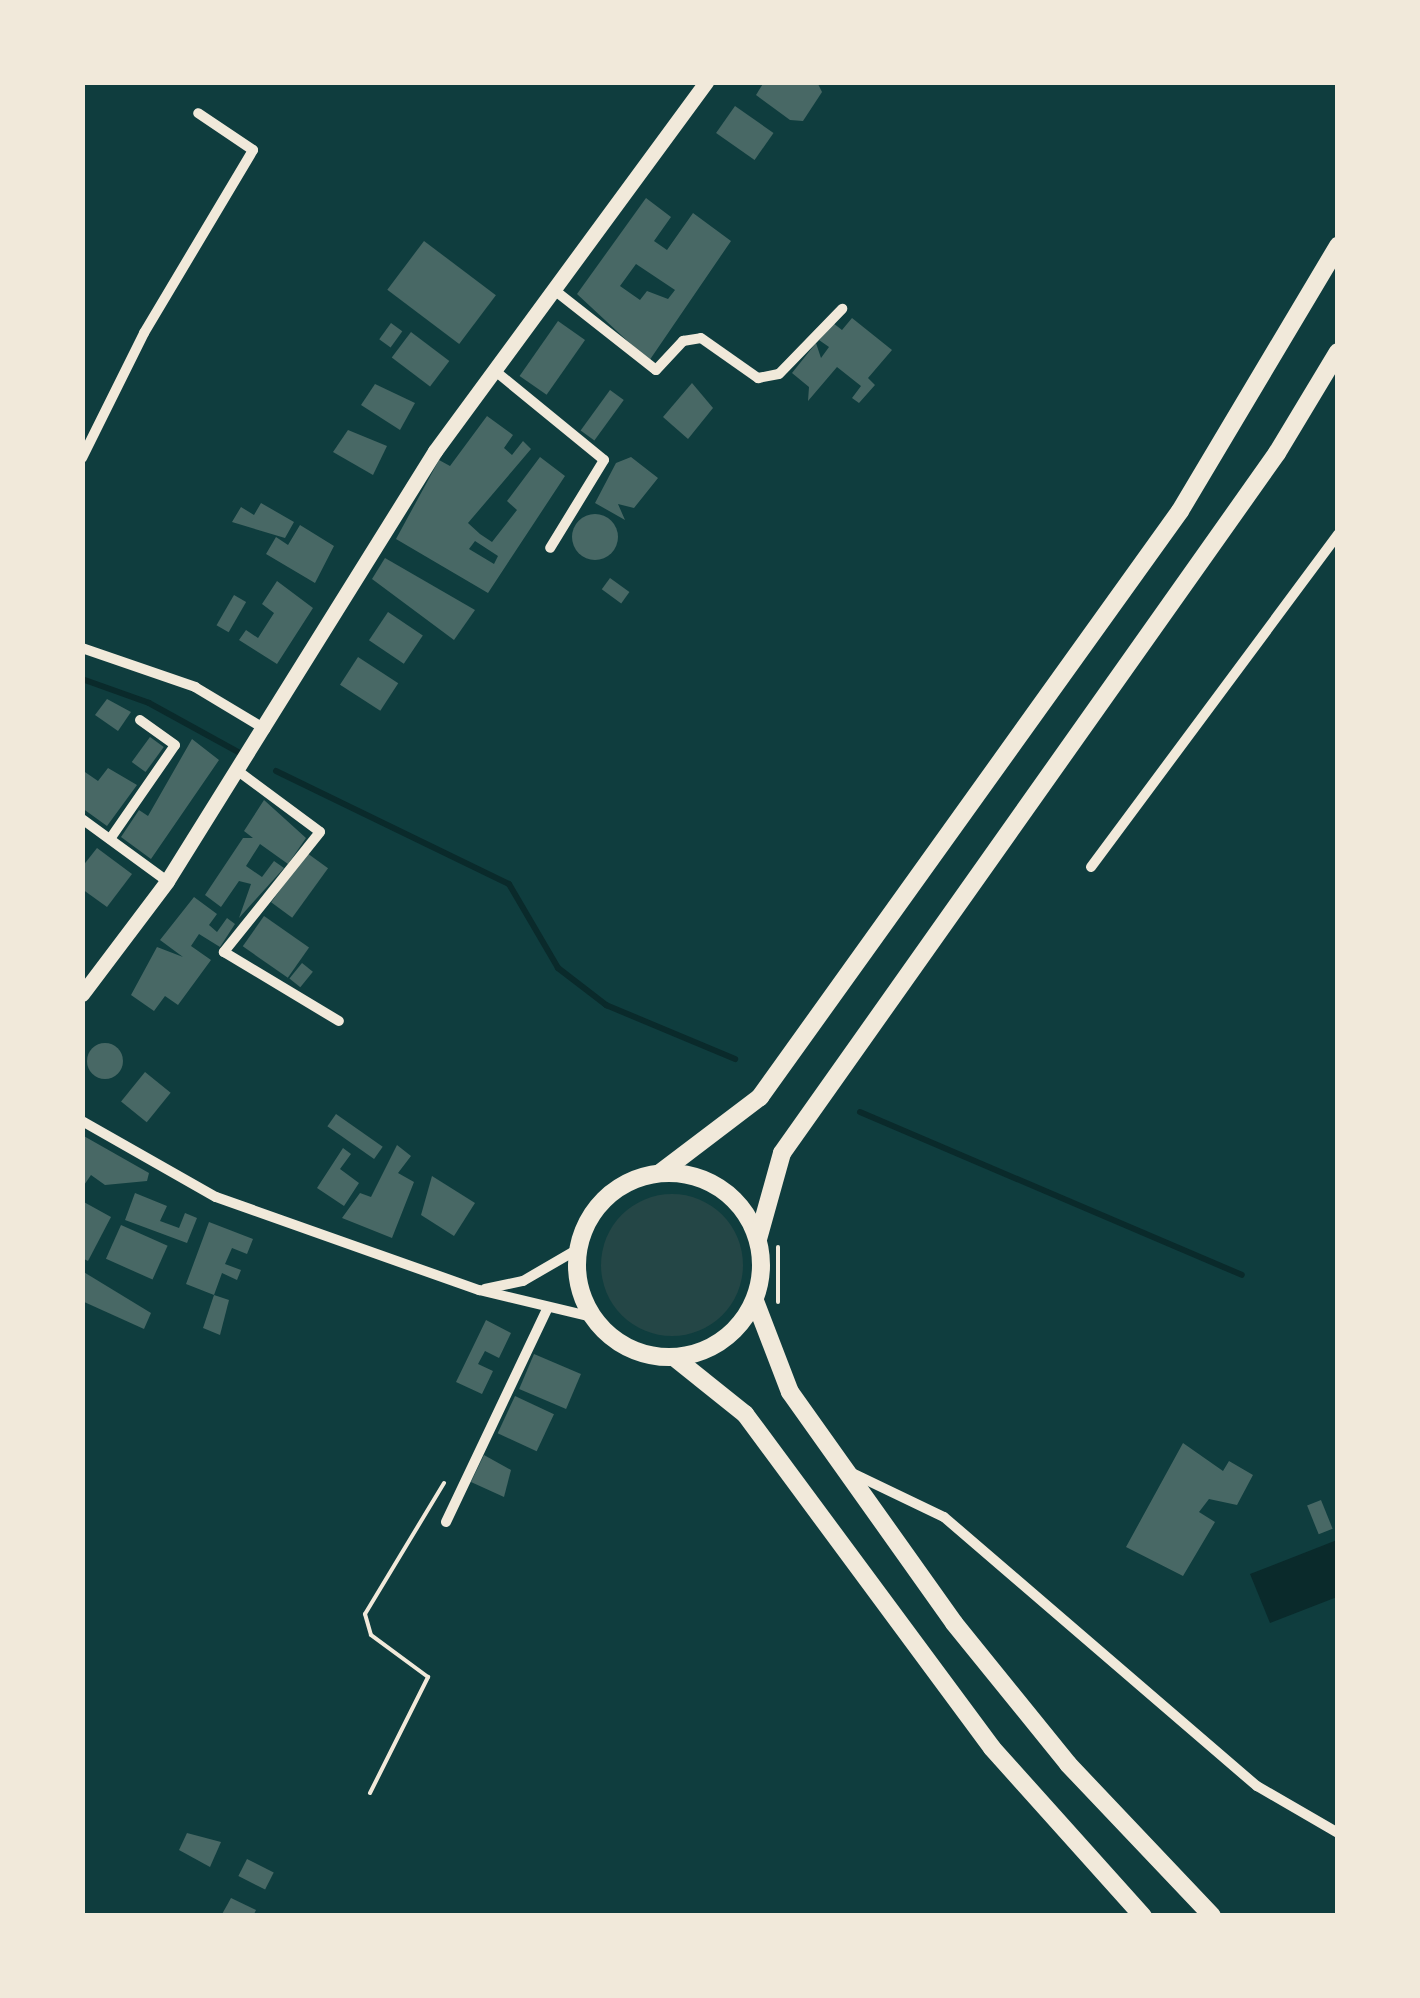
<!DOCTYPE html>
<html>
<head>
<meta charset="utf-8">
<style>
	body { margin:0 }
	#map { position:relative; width:1420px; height:1998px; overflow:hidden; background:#0f3d3e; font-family:Cabin,sans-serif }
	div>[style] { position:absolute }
	.green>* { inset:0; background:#244646 }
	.round { border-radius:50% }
	.water>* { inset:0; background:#0a2a2b }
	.stream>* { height:6px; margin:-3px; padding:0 3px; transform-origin:3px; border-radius:3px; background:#0a2a2b }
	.building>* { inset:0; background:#486865; transform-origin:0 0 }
	.path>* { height:4px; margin:-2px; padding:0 2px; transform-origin:2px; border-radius:2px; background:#f1e9da }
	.minor>* { height:10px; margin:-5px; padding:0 5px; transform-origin:5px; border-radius:5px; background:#f1e9da }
	.tertiary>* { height:15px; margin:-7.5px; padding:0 7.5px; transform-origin:7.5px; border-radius:7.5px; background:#f1e9da }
	.primary>* { height:18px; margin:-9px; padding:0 9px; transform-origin:9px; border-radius:9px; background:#f1e9da }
	.primary>.ring { margin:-9px; padding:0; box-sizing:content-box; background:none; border:18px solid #f1e9da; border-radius:50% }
	span { translate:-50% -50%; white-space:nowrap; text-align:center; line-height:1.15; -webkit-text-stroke:10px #f1e9da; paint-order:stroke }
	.frame { position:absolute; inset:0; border:85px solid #f1e9da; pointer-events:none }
</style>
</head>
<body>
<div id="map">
	<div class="green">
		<div class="round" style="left:601px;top:1194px;width:142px;height:142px"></div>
	</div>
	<div class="water">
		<div style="clip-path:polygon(1337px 1540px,1337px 1597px,1270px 1623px,1250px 1574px)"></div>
	</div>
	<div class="stream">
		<div style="left:82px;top:679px;width:71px;rotate:19.7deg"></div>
		<div style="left:149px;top:703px;width:104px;rotate:28.8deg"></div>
		<div style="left:276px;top:771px;width:259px;rotate:25.9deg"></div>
		<div style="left:509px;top:884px;width:97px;rotate:59.7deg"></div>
		<div style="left:558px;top:968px;width:61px;rotate:37.6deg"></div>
		<div style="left:606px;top:1005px;width:140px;rotate:22.7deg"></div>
		<div style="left:860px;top:1112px;width:415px;rotate:23.1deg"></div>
	</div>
	<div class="building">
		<div style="clip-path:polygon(764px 82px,817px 82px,822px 92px,803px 121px,790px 120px,756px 95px)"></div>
		<div style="left:735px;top:106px;width:47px;height:33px;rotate:35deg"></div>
		<div style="clip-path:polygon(evenodd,646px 198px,671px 217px,654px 241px,667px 250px,693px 213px,731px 241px,649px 361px,577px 294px,646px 198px,636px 264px,675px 290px,668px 299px,647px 291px,640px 300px,620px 286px,636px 264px)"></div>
		<div style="left:424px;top:241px;width:90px;height:61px;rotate:37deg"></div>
		<div style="clip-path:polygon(852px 318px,892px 350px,868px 378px,875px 385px,859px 403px,852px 398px,861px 386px,837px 367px,808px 401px,809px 387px,792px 373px,816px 343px,821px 358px,829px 347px,819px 340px,833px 323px,842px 330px)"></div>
		<div style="left:558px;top:321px;width:33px;height:67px;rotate:35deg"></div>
		<div style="left:391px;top:323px;width:14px;height:20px;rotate:36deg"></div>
		<div style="left:411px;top:332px;width:48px;height:32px;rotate:37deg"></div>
		<div style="clip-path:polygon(692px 383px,713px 408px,688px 439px,663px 417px)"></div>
		<div style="clip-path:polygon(375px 384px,415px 403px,400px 430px,361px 405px)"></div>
		<div style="left:610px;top:390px;width:17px;height:50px;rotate:36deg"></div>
		<div style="clip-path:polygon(evenodd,487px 416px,513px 435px,504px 448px,512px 455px,523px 441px,531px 449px,468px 523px,480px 534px,492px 542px,517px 510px,507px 501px,540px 457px,565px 476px,488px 593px,396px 539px,439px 460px,450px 466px,487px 416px,475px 541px,498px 556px,494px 564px,469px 549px,475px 541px)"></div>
		<div style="clip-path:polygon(348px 430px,387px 446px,373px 475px,333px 452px)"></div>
		<div style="clip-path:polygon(631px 457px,658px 478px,634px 508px,618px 504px,625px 520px,595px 503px,616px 463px)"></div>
		<div style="clip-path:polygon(261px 503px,294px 522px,285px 538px,232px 522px,241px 507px,254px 515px)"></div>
		<div class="round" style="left:572px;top:514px;width:46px;height:46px"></div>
		<div style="clip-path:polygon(300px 525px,334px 546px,315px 583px,266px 554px,276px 537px,288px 545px)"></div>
		<div style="clip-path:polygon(385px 558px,475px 610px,454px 640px,372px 579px)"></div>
		<div style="left:610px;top:578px;width:24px;height:14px;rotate:36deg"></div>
		<div style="clip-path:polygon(277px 581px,313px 608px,277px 664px,239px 640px,246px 630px,258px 638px,274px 613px,262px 604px)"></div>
		<div style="left:234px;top:595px;width:14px;height:35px;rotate:30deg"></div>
		<div style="left:388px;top:612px;width:42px;height:34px;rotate:34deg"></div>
		<div style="left:358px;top:657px;width:48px;height:33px;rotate:33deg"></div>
		<div style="clip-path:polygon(107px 699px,131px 712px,118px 731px,95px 715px)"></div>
		<div style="left:150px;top:737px;width:17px;height:31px;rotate:36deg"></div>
		<div style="clip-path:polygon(192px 739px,219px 760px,151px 859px,121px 837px,139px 810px,148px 816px)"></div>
		<div style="clip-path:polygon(108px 768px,137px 785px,107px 826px,82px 808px,82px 770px,98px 781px)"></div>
		<div style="clip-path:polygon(264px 800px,306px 838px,288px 864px,260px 844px,246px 866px,262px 877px,274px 861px,284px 868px,239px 918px,251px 884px,239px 881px,221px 907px,205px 895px,243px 838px,253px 838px,244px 831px)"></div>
		<div style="clip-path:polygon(97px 848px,132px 874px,107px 907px,82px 889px,82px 867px)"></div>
		<div style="left:307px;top:853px;width:26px;height:61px;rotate:36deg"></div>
		<div style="clip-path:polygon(194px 897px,217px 914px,209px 925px,217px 932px,227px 918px,235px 924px,220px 947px,199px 934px,191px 946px,211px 960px,178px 1005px,165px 996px,154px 1011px,131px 995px,157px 947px,183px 957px,160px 940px)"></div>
		<div style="left:264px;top:916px;width:55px;height:37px;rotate:35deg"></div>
		<div style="left:302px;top:963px;width:14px;height:20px;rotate:39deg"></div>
		<div class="round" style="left:87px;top:1043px;width:36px;height:36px"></div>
		<div style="left:145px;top:1072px;width:33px;height:38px;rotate:39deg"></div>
		<div style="left:336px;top:1114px;width:57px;height:15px;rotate:35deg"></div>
		<div style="clip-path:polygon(82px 1135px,149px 1173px,147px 1181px,105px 1185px,91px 1175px,82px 1188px)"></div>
		<div style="clip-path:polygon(397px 1145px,411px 1156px,398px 1173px,414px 1182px,392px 1238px,342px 1218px,360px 1193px,371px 1197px)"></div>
		<div style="clip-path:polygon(343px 1148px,351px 1154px,340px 1169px,359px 1183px,344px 1206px,317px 1188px)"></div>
		<div style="clip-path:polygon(432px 1176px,475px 1203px,454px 1236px,421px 1215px)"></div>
		<div style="clip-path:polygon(135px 1193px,167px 1206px,160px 1221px,179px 1228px,185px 1213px,197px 1218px,187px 1243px,125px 1220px)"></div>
		<div style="clip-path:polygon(82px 1201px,111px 1217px,88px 1261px,82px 1258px)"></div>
		<div style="clip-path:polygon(209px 1222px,253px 1239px,247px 1254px,232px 1248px,225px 1264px,241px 1270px,237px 1280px,222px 1273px,214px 1295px,186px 1284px)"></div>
		<div style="left:121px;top:1225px;width:51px;height:37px;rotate:24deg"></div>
		<div style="clip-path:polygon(82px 1271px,151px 1313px,144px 1329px,82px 1301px)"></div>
		<div style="clip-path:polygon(214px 1295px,229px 1300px,220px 1335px,203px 1328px)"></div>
		<div style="clip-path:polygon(486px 1320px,511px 1333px,499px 1358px,485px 1351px,478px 1364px,493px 1371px,482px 1394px,456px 1382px)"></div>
		<div style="left:534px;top:1354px;width:51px;height:38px;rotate:23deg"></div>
		<div style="left:515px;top:1396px;width:43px;height:41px;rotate:25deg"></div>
		<div style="clip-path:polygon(1183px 1443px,1223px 1471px,1229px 1461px,1253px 1475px,1237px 1505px,1209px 1499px,1199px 1512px,1215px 1522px,1183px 1576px,1126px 1547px)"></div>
		<div style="clip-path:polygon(484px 1455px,511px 1470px,504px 1497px,471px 1482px)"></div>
		<div style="left:1321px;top:1500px;width:31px;height:15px;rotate:68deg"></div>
		<div style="clip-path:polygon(187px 1833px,221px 1842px,210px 1867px,179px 1850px)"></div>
		<div style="left:247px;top:1859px;width:30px;height:19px;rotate:27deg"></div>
		<div style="clip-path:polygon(231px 1898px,256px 1910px,253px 1916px,221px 1916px)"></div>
	</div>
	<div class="path">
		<div style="left:778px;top:1247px;width:55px;rotate:90deg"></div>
		<div style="left:370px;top:1793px;width:130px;rotate:-63.4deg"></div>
		<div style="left:428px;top:1677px;width:71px;rotate:-143.6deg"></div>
		<div style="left:371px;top:1635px;width:22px;rotate:-106deg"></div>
		<div style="left:365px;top:1614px;width:153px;rotate:-58.9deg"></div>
	</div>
	<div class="minor">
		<div style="left:553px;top:289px;width:131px;rotate:38.2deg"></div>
		<div style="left:656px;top:370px;width:40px;rotate:-47deg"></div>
		<div style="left:683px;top:341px;width:18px;rotate:-9deg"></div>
		<div style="left:701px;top:338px;width:70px;rotate:35.1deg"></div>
		<div style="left:758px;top:378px;width:21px;rotate:-11deg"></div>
		<div style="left:779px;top:374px;width:91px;rotate:-45.9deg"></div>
		<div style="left:494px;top:370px;width:142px;rotate:39.3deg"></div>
		<div style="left:604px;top:460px;width:103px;rotate:121.5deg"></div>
		<div style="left:82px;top:458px;width:140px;rotate:-63.6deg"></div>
		<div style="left:144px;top:333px;width:213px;rotate:-59.2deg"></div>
		<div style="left:253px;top:150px;width:66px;rotate:-146.1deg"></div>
		<div style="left:82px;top:648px;width:120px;rotate:19deg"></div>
		<div style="left:195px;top:687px;width:82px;rotate:31deg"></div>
		<div style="left:238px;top:771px;width:102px;rotate:36.6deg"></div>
		<div style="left:320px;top:832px;width:154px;rotate:128.7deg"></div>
		<div style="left:224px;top:952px;width:134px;rotate:31deg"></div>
		<div style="left:82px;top:819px;width:105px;rotate:36.1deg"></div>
		<div style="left:110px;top:839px;width:114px;rotate:-55.3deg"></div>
		<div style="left:175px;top:745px;width:43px;rotate:-144.5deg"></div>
		<div style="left:1091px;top:867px;width:415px;rotate:-53.4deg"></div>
		<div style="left:82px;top:1121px;width:154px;rotate:29.6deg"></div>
		<div style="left:216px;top:1197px;width:279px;rotate:19.5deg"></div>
		<div style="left:479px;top:1290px;width:116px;rotate:13.4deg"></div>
		<div style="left:485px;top:1289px;width:39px;rotate:-12deg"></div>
		<div style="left:523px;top:1281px;width:64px;rotate:-30.2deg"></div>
		<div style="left:850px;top:1472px;width:104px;rotate:25.6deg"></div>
		<div style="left:944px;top:1517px;width:413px;rotate:40.7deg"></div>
		<div style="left:1257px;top:1786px;width:94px;rotate:30.1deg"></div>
		<div style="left:446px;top:1522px;width:238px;rotate:-64.6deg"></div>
	</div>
	<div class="tertiary">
		<div style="left:82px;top:994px;width:141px;rotate:-53deg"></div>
		<div style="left:167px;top:881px;width:507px;rotate:-58.07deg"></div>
		<div style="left:435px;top:451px;width:458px;rotate:-53.7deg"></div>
	</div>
	<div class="primary">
		<div style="left:660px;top:1173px;width:126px;rotate:-37.2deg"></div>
		<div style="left:760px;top:1097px;width:721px;rotate:-54.37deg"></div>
		<div style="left:1180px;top:511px;width:309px;rotate:-59.2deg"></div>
		<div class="ring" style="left:577px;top:1173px;width:166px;height:166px"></div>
		<div style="left:758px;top:1239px;width:89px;rotate:-74.4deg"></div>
		<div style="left:782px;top:1153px;width:857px;rotate:-54.73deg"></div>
		<div style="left:1277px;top:453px;width:118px;rotate:-58.9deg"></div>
		<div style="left:755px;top:1301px;width:97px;rotate:69deg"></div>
		<div style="left:790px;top:1392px;width:283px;rotate:54.6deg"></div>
		<div style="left:954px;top:1623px;width:181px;rotate:51deg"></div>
		<div style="left:1068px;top:1764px;width:209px;rotate:46.5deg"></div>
		<div style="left:675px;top:1358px;width:90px;rotate:38.7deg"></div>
		<div style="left:745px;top:1414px;width:415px;rotate:53.5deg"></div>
		<div style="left:992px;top:1748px;width:226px;rotate:48.1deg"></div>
	</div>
	<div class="frame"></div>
</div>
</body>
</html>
